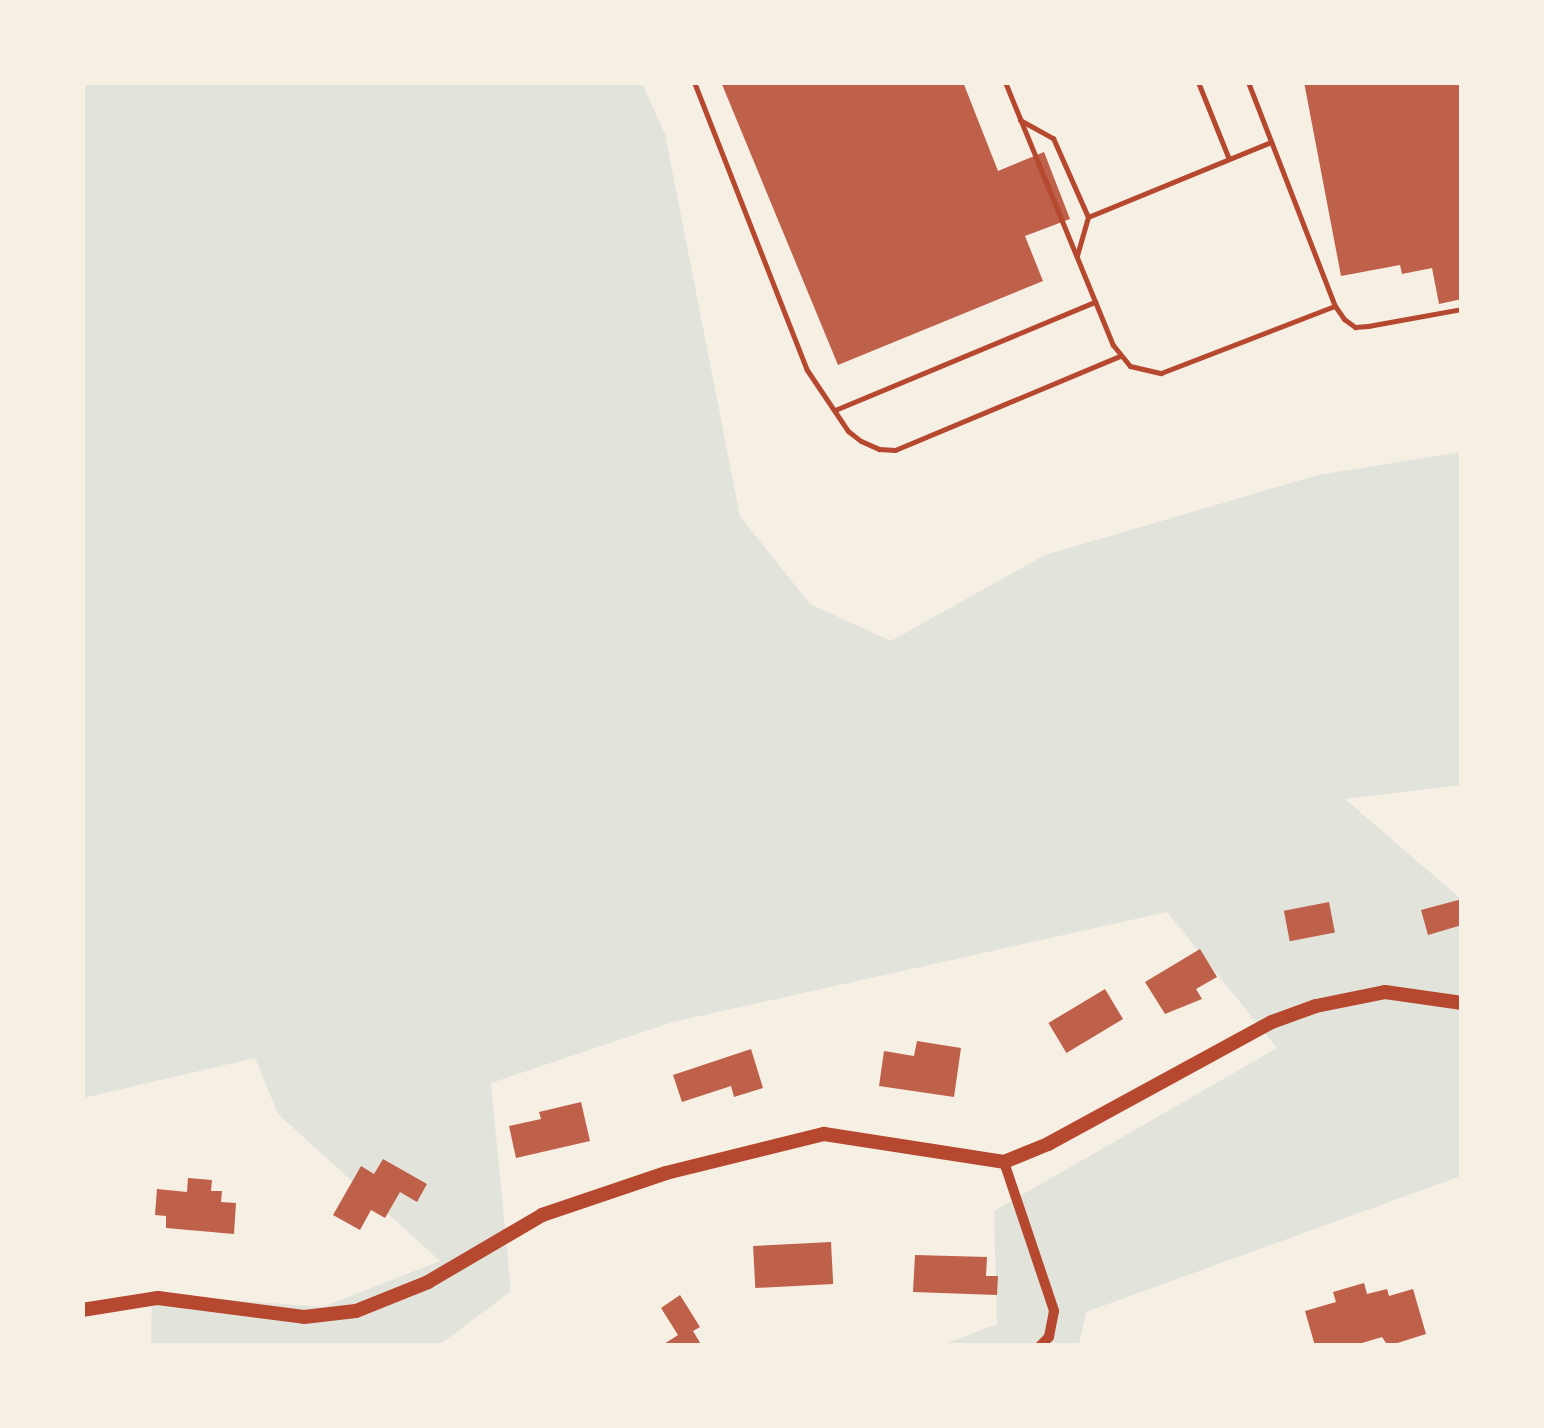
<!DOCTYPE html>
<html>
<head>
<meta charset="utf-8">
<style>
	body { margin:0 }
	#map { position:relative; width:1544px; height:1428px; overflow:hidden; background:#f6efe4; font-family:"Work Sans",sans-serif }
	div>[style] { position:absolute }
	.green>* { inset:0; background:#e2e4dc }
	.building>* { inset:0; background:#bf614a; transform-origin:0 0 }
	.service>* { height:5px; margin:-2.5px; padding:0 2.5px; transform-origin:2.5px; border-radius:2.5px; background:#b5482f }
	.minor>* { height:10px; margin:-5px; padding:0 5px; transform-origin:5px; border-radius:5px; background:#b5482f }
	.tertiary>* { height:14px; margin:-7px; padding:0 7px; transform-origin:7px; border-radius:7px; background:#b5482f }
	span { translate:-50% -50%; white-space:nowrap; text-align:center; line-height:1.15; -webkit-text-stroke:10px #f6efe4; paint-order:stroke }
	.frame { position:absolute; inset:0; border:85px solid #f6efe4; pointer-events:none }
</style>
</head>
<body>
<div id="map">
	<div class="green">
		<div style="clip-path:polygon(82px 83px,642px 83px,665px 134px,740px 516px,810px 604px,891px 641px,1045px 555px,1318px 475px,1461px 452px,1461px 785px,1345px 799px,1461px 899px,1461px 1176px,1086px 1312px,1079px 1345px,942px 1345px,997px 1324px,994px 1211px,1277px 1048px,1167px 912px,673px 1022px,491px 1083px,511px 1291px,439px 1345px,151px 1345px,152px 1294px,323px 1307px,440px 1261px,278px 1114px,255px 1058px,83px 1098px)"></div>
	</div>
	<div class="building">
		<div style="clip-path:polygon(721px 82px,963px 82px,998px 171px,1044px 152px,1070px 219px,1025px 236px,1043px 281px,838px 365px)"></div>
		<div style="clip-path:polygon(1304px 82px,1462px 82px,1462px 299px,1439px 304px,1432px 268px,1402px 274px,1400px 265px,1341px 276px)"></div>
		<div style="clip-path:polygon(1462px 899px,1462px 925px,1428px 935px,1421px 910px)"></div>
		<div style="left:1329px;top:902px;width:31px;height:46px;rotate:79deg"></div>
		<div style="clip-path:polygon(1200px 949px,1217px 977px,1196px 989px,1202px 999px,1165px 1014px,1145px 982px)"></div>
		<div style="left:1105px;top:989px;width:35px;height:66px;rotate:59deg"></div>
		<div style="clip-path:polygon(917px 1041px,961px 1048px,954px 1097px,879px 1086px,884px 1051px,914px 1056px)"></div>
		<div style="clip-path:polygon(751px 1049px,763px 1088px,734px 1097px,731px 1086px,682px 1102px,673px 1075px)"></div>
		<div style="clip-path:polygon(581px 1102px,590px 1141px,516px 1158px,509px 1126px,541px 1119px,539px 1112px)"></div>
		<div style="clip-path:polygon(383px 1159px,427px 1184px,417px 1202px,400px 1192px,385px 1218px,371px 1210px,360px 1230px,333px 1215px,361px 1166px,374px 1174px)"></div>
		<div style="clip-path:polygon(188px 1178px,212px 1180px,211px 1191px,222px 1191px,221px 1202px,236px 1203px,234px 1234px,166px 1228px,166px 1216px,155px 1215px,157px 1189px,187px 1192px)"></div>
		<div style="left:831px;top:1242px;width:42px;height:78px;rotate:87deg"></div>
		<div style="clip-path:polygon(915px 1255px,987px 1257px,986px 1276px,998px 1276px,997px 1295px,913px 1292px)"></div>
		<div style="clip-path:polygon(1364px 1283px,1367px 1294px,1387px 1289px,1389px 1296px,1413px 1289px,1426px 1334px,1388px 1346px,1382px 1337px,1352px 1346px,1315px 1346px,1305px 1311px,1336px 1302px,1333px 1292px)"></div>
		<div style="clip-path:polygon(680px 1295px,700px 1327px,693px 1331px,702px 1346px,661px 1346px,678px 1335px,661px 1308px)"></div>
	</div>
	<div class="service">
		<div style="left:694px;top:82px;width:309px;rotate:68.6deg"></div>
		<div style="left:807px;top:370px;width:73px;rotate:56.1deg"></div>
		<div style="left:848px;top:431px;width:16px;rotate:38deg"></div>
		<div style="left:861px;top:441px;width:20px;rotate:24deg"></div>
		<div style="left:879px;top:449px;width:16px;rotate:4deg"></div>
		<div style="left:895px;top:450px;width:244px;rotate:-22.7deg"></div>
		<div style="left:1005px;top:82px;width:284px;rotate:67.7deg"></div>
		<div style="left:1113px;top:345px;width:27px;rotate:51deg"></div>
		<div style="left:1130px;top:366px;width:32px;rotate:13deg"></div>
		<div style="left:1161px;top:373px;width:186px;rotate:-21.1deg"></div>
		<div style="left:1198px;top:82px;width:83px;rotate:68.1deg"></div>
		<div style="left:1248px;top:82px;width:240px;rotate:68.8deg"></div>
		<div style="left:1335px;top:306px;width:16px;rotate:55deg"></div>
		<div style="left:1344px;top:319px;width:14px;rotate:36deg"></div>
		<div style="left:1355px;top:327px;width:13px;rotate:-4deg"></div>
		<div style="left:1368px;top:326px;width:96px;rotate:-10.3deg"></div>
		<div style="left:1020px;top:120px;width:38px;rotate:29deg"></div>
		<div style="left:1053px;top:138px;width:86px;rotate:66.1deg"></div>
		<div style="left:1088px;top:217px;width:40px;rotate:106deg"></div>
		<div style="left:1088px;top:217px;width:198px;rotate:-22.3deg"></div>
		<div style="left:835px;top:410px;width:282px;rotate:-22.6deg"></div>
	</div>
	<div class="minor">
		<div style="left:1004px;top:1162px;width:157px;rotate:71.4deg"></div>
		<div style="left:1054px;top:1311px;width:26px;rotate:101deg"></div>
		<div style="left:1049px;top:1337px;width:13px;rotate:135deg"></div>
	</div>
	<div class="tertiary">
		<div style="left:82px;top:1310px;width:77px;rotate:-9deg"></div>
		<div style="left:158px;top:1298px;width:147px;rotate:7.4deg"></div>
		<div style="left:304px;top:1317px;width:52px;rotate:-6.6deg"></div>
		<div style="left:356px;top:1311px;width:78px;rotate:-21.9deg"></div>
		<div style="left:428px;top:1282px;width:132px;rotate:-30.4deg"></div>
		<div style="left:542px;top:1215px;width:131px;rotate:-18.7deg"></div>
		<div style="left:666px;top:1173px;width:163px;rotate:-13.9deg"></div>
		<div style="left:824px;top:1134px;width:182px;rotate:8.8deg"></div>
		<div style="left:1004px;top:1162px;width:48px;rotate:-22.2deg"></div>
		<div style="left:1048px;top:1144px;width:255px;rotate:-28.6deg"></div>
		<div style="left:1272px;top:1022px;width:47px;rotate:-20deg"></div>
		<div style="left:1316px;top:1006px;width:70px;rotate:-11.5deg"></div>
		<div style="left:1385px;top:992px;width:78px;rotate:8.1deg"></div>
	</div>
	<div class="frame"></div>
</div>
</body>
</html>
